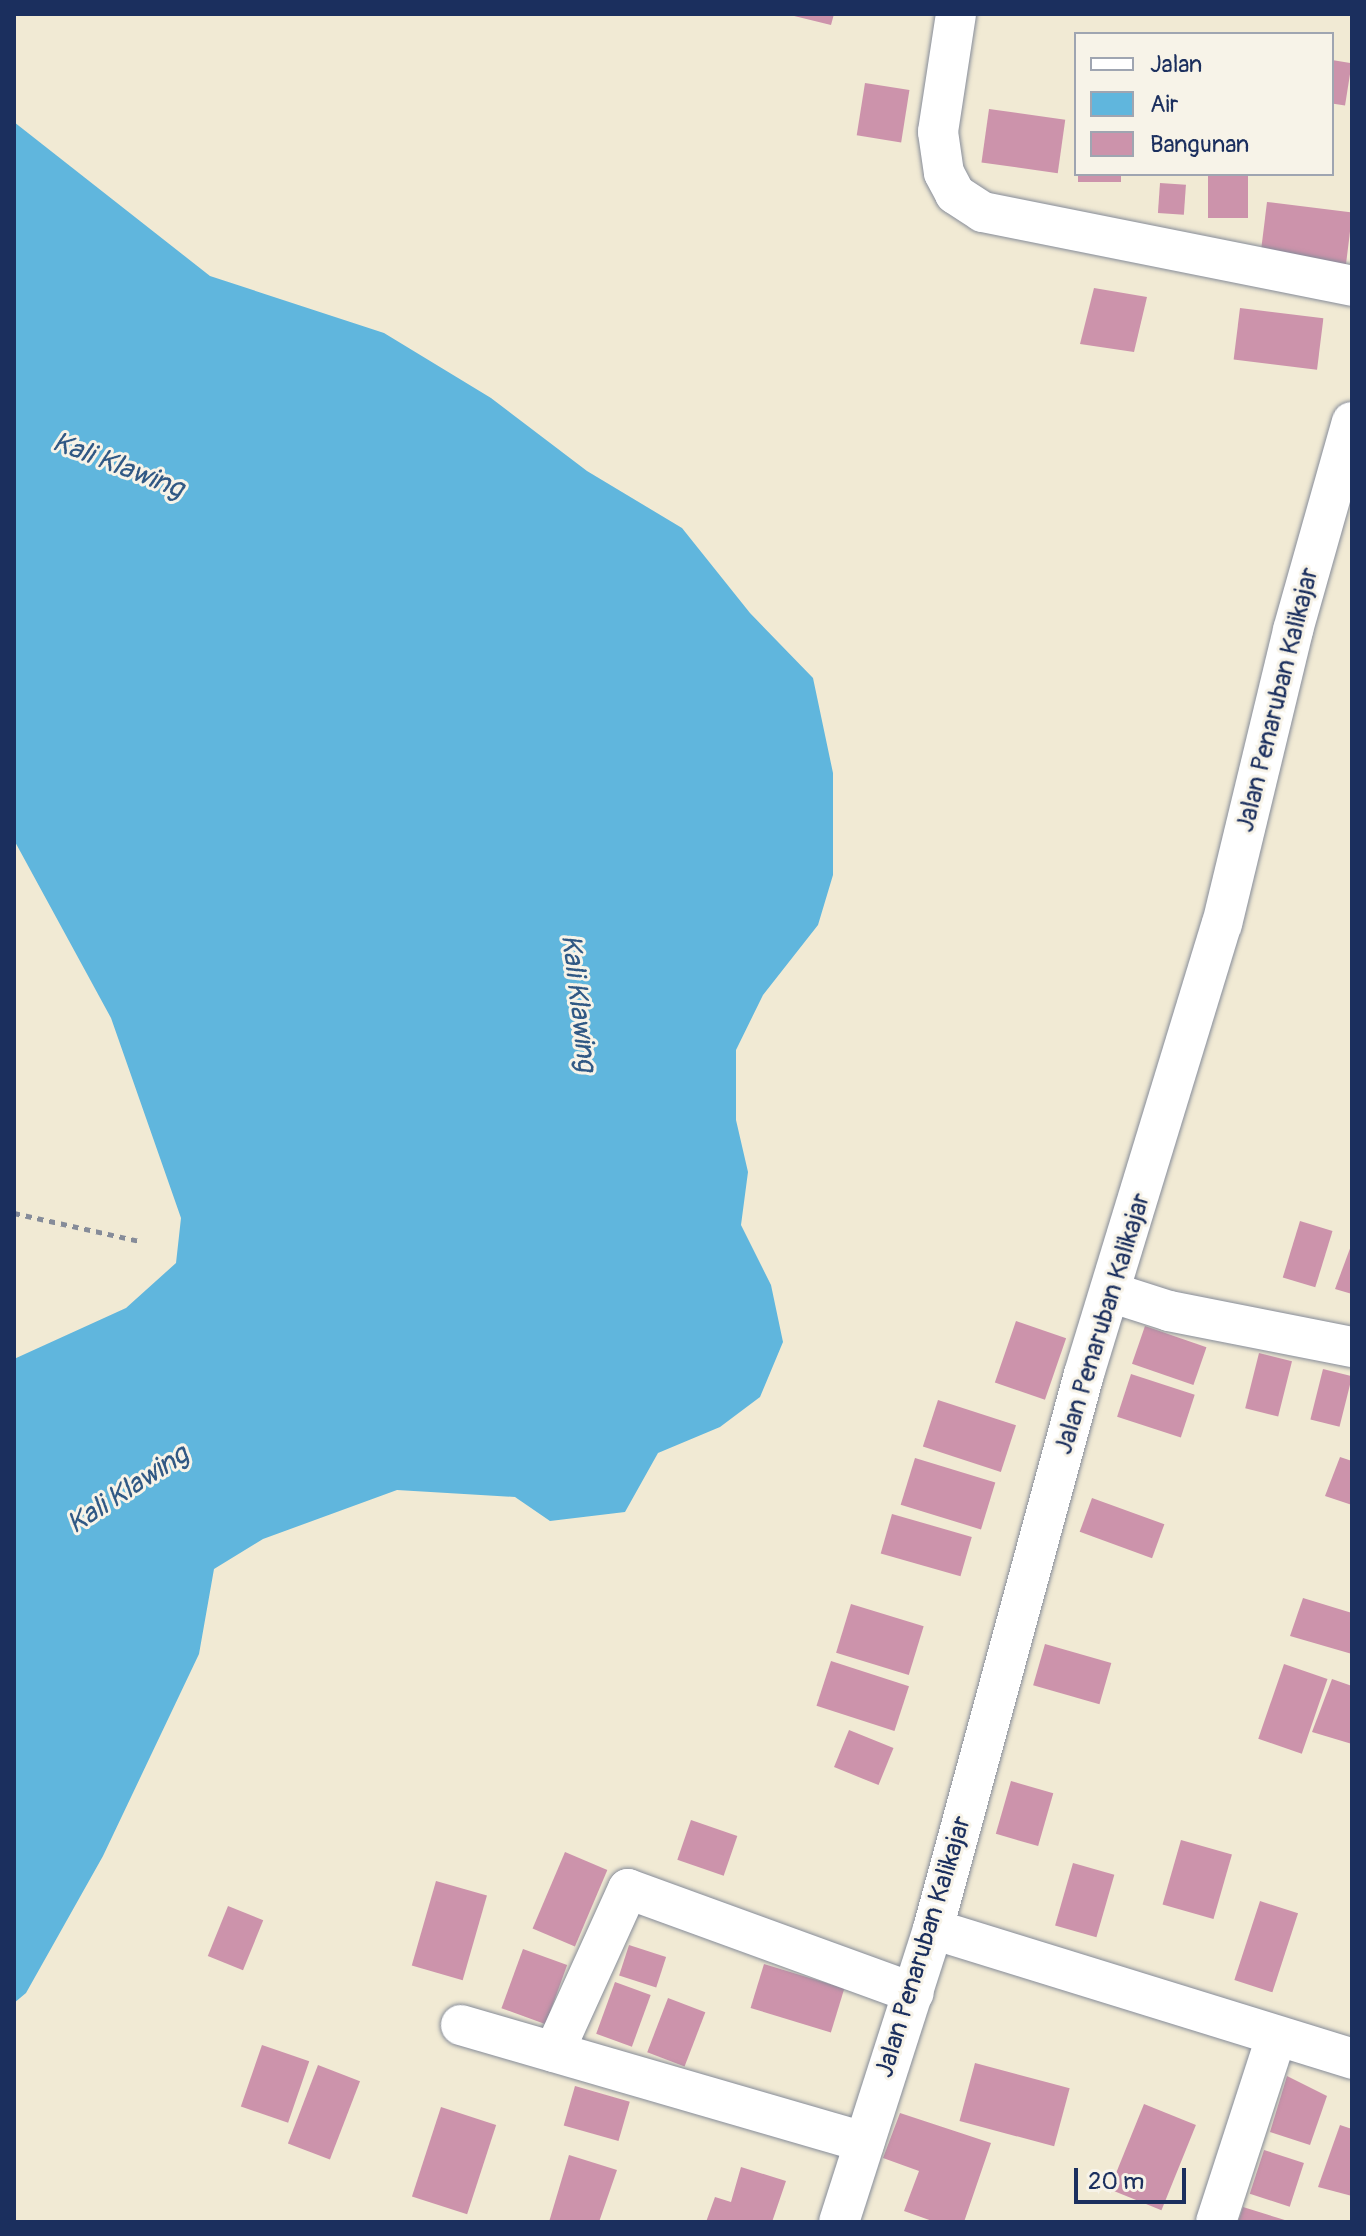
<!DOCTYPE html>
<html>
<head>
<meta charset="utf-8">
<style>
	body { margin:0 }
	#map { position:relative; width:1366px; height:2236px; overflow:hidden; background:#f1ead4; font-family:Pangolin,sans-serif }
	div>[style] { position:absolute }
	.water>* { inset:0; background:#60b6dd }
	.building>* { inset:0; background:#cc93ab; transform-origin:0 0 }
	.path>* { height:5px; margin-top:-2.5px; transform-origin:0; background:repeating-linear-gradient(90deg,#868c99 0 6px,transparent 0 12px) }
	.roads { filter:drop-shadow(0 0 2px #868c99) drop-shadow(0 0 2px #868c99) }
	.minor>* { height:40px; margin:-20px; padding:0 20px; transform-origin:20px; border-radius:20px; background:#fff }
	span { translate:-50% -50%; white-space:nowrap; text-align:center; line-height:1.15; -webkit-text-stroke:6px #f7f3e8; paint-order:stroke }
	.street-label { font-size:26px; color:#1b2f5e }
	.water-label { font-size:28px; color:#305884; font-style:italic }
	.frame { position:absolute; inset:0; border:16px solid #1b2f5e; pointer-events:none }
	.legend { position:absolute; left:1074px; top:32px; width:260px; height:144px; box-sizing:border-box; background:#f7f3e8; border:2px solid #9fa5b1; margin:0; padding:10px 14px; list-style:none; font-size:24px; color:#1b2f5e }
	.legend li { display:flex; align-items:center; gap:16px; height:40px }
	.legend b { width:40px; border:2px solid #9fa5b1 }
	.scale { position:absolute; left:1074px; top:2168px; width:112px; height:36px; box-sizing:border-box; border:4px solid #1b2f5e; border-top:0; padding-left:10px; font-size:24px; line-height:28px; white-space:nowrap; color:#1b2f5e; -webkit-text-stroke:6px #f7f3e8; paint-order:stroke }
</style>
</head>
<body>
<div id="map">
	<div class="water">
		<div style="clip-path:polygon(14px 122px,210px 276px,384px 333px,491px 398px,587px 471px,682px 528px,750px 613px,813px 678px,833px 773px,833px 875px,818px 925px,763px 995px,736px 1050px,736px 1120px,748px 1172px,741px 1225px,771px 1285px,783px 1342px,760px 1397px,720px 1427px,658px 1453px,625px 1512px,550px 1521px,515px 1497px,397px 1490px,263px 1539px,214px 1569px,199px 1654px,103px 1856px,26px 1993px,14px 2003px,14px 1359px,126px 1308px,176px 1263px,181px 1218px,111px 1018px,14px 840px)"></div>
	</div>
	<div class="building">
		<div style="clip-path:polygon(786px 14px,834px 14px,831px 25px)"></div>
		<div style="left:1332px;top:60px;width:20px;height:43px;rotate:9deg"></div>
		<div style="left:865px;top:83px;width:45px;height:53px;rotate:9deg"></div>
		<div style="left:989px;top:109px;width:77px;height:54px;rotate:8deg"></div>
		<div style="left:1078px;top:174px;width:43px;height:8px"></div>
		<div style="left:1208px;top:174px;width:40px;height:44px"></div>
		<div style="left:1160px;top:183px;width:26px;height:30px;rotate:4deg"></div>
		<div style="left:1267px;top:202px;width:86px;height:55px;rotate:7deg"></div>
		<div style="clip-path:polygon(1094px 288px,1147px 297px,1134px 352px,1080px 344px)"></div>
		<div style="left:1240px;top:308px;width:84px;height:52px;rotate:7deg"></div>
		<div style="left:1300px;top:1221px;width:34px;height:59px;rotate:17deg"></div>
		<div style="clip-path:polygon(1352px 1243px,1352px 1294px,1335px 1289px)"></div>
		<div style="left:1016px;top:1321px;width:53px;height:65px;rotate:19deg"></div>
		<div style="left:1145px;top:1326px;width:65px;height:40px;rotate:19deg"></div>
		<div style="left:1259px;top:1353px;width:34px;height:57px;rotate:14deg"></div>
		<div style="left:1323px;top:1369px;width:30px;height:52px;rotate:14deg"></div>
		<div style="left:1131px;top:1374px;width:67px;height:45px;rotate:18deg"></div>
		<div style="left:938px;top:1400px;width:82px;height:49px;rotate:18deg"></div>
		<div style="clip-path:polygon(1340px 1457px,1352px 1461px,1352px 1505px,1325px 1496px)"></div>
		<div style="left:915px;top:1458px;width:84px;height:49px;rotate:17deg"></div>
		<div style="left:1092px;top:1498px;width:77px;height:36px;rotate:20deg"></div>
		<div style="left:892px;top:1514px;width:83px;height:41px;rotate:16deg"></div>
		<div style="clip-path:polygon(1303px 1598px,1352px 1613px,1352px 1654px,1290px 1636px)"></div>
		<div style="left:851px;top:1604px;width:76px;height:51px;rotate:17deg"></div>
		<div style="left:1045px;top:1644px;width:69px;height:43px;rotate:16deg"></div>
		<div style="left:831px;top:1661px;width:82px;height:47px;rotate:18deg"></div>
		<div style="left:1284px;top:1664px;width:46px;height:79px;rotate:19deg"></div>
		<div style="clip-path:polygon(1332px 1679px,1352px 1686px,1352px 1744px,1312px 1732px)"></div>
		<div style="left:849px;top:1730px;width:48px;height:40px;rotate:22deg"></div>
		<div style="left:1011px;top:1781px;width:44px;height:55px;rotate:16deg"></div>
		<div style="left:691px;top:1820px;width:49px;height:42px;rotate:19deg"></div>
		<div style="left:1181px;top:1840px;width:53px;height:67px;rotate:16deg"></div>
		<div style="left:565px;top:1852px;width:46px;height:83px;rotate:23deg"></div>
		<div style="left:1073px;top:1863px;width:43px;height:65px;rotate:16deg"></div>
		<div style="left:436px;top:1881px;width:53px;height:88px;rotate:16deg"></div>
		<div style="left:1260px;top:1901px;width:40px;height:83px;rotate:18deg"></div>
		<div style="left:228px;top:1906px;width:38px;height:54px;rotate:22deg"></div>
		<div style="left:629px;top:1945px;width:39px;height:32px;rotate:18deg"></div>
		<div style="left:523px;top:1949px;width:47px;height:63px;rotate:20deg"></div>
		<div style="left:764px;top:1964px;width:84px;height:46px;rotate:17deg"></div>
		<div style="left:615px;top:1982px;width:38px;height:55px;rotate:20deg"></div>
		<div style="left:668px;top:1998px;width:40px;height:58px;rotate:21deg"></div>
		<div style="left:262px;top:2045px;width:50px;height:65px;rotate:19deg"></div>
		<div style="left:975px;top:2063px;width:98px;height:60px;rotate:15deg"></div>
		<div style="left:318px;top:2065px;width:45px;height:84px;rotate:21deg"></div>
		<div style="clip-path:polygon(1287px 2076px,1327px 2096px,1310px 2145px,1270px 2132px)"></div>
		<div style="left:575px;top:2086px;width:57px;height:41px;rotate:16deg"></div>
		<div style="left:1144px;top:2104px;width:56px;height:92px;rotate:22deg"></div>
		<div style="left:441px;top:2107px;width:58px;height:94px;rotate:18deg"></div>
		<div style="clip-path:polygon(900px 2113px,991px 2143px,964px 2222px,935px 2222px,904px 2211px,919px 2171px,883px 2158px)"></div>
		<div style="clip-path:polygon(1340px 2125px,1352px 2129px,1352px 2196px,1318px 2187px)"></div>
		<div style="left:1264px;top:2150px;width:42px;height:46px;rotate:18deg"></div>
		<div style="clip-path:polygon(569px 2155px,617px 2170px,599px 2222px,549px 2222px)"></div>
		<div style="clip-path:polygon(741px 2167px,786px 2181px,772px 2222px,706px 2222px,715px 2197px,731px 2202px)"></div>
		<div style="clip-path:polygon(1243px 2207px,1288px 2221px,1288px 2222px,1238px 2222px)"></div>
	</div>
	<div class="path">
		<div style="left:14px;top:1213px;width:128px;rotate:12.6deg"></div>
	</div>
	<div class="roads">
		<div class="minor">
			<div style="left:956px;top:14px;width:119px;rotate:98.7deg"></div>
			<div style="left:938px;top:132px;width:41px;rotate:81.7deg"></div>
			<div style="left:944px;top:173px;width:24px;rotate:62deg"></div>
			<div style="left:955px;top:194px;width:33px;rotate:33deg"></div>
			<div style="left:983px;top:212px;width:376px;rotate:11.3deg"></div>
			<div style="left:1113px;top:1293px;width:59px;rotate:17.8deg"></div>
			<div style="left:1169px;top:1311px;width:187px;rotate:11.1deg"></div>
			<div style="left:933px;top:1929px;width:439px;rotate:17.2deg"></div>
			<div style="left:461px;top:2025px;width:420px;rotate:16.2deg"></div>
			<div style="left:554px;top:2052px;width:179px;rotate:-65.6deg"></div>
			<div style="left:628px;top:1889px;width:304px;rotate:20deg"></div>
			<div style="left:839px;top:2222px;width:308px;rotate:-72.2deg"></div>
			<div style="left:933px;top:1929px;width:575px;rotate:-74.78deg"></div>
			<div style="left:1084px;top:1374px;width:471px;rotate:-73deg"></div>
			<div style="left:1222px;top:924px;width:302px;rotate:-76.4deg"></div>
			<div style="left:1293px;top:630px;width:216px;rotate:-74.2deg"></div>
			<div style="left:1216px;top:2222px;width:194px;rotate:-72deg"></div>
		</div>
	</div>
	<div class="street-label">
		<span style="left:1278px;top:700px;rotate:-76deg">Jalan Penaruban Kalikajar</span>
		<span style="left:1103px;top:1324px;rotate:-73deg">Jalan Penaruban Kalikajar</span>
		<span style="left:924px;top:1947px;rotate:-73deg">Jalan Penaruban Kalikajar</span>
	</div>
	<div class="water-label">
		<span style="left:118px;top:466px;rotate:21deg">Kali Klawing</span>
		<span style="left:578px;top:1003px;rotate:83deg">Kali Klawing</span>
		<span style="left:128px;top:1490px;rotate:-33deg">Kali Klawing</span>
	</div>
	<div class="frame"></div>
	<ul class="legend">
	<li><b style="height:10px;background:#fff"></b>Jalan</li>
	<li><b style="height:22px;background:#60b6dd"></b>Air</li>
	<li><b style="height:22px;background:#cc93ab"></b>Bangunan</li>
	</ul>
	<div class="scale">20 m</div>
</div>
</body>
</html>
